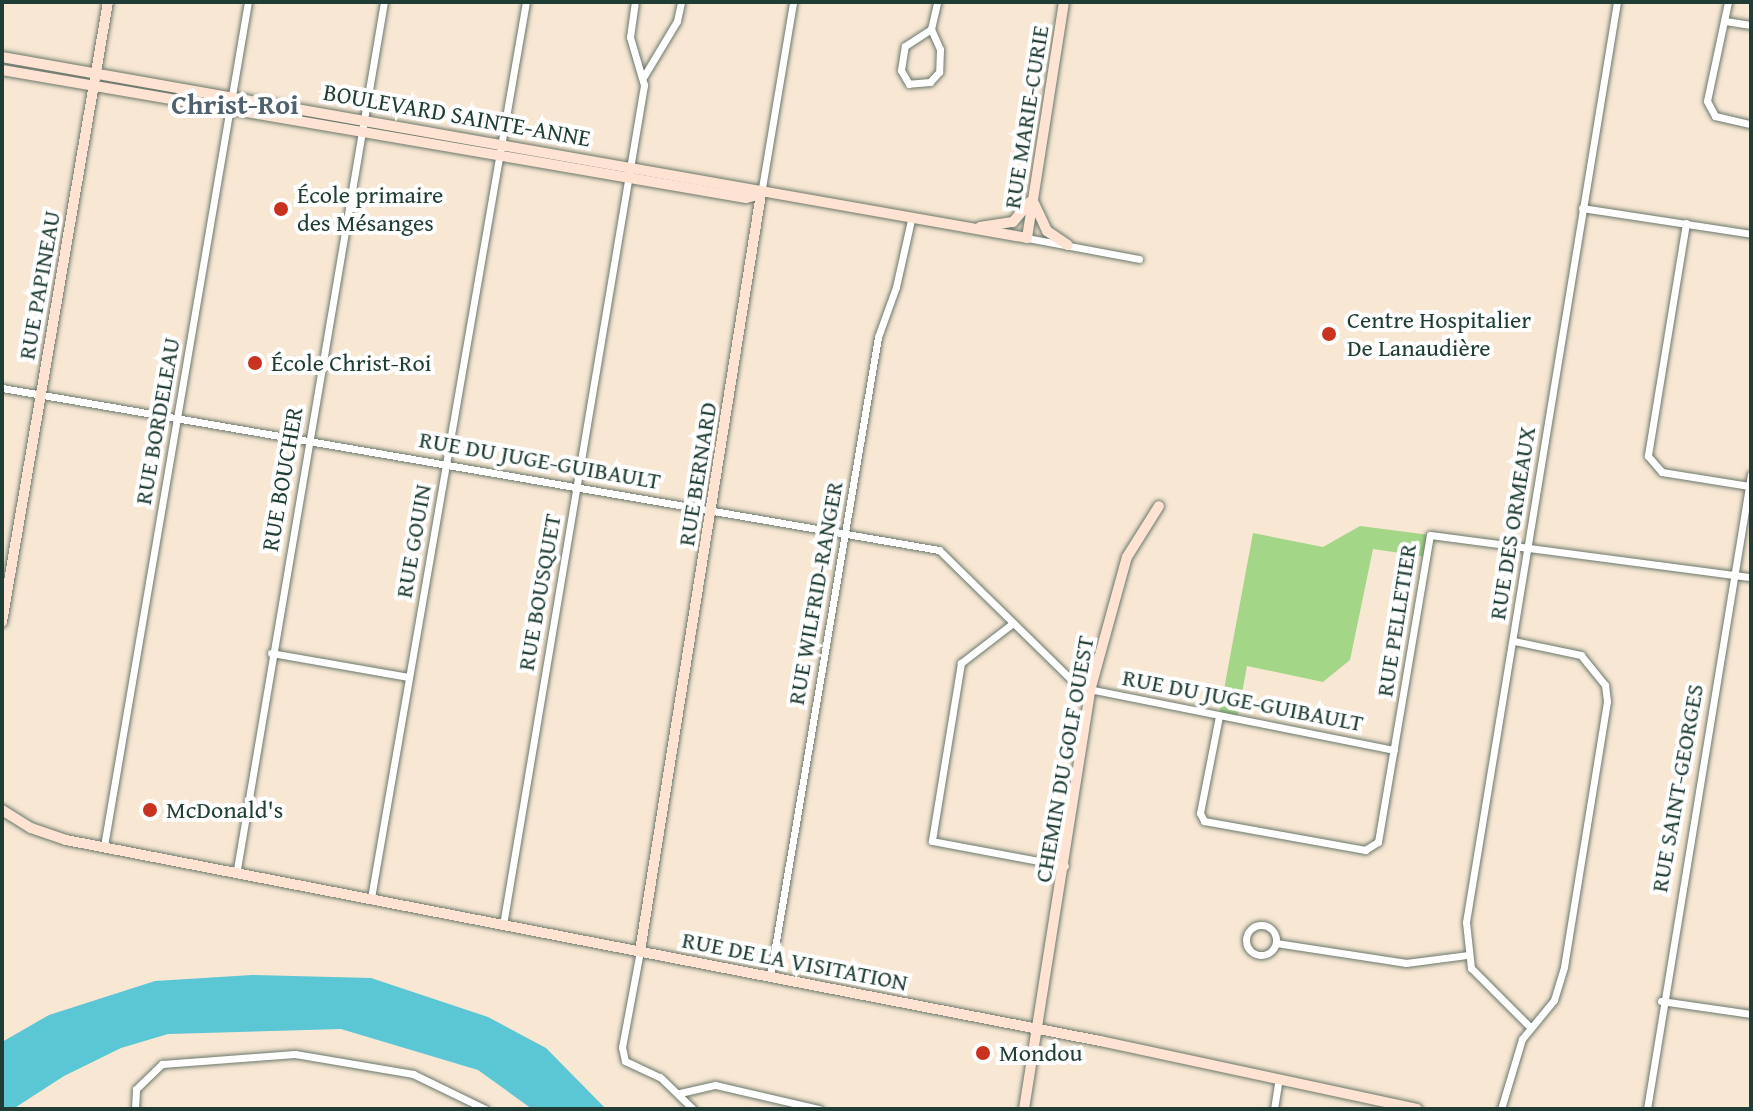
<!DOCTYPE html>
<html>
<head>
<meta charset="utf-8">
<style>
	body { margin:0 }
	#map { position:relative; width:1753px; height:1111px; overflow:hidden; background:#f7e7d3; font-family:"Gentium Book Plus",serif }
	div>[style] { position:absolute }
	.green>* { inset:0; background:#a3d787 }
	.water>* { inset:0; background:#5bc6d4 }
	.roads { filter:drop-shadow(0 0 2px #6b786c) drop-shadow(0 0 2px #6b786c) }
	.street>* { height:7px; margin:-3.5px; padding:0 3.5px; transform-origin:3.5px; border-radius:3.5px; background:#fff }
	.street>.ring { margin:-3.5px; padding:0; box-sizing:content-box; background:none; border:7px solid #fff; border-radius:50% }
	.secondary>* { height:10px; margin:-5px; padding:0 5px; transform-origin:5px; border-radius:5px; background:#fee3d2 }
	.dots>* { width:22px; height:22px; translate:-50% -50%; box-sizing:border-box; border:4px solid #fff; border-radius:50% }
	span { translate:-50% -50%; white-space:nowrap; text-align:center; line-height:1.15; -webkit-text-stroke:8px #fff; paint-order:stroke }
	.street-label { font-size:24px; color:#1f3d34 }
	.poi-label { font-size:24px; color:#1f3d34 }
	.left { translate:0 -50%; text-align:left }
	.quarter-label { font-size:28px; color:#50616e; font-weight:700 }
	.frame { position:absolute; inset:0; border:4px solid #1f3d34; pointer-events:none }
</style>
</head>
<body>
<div id="map">
	<div class="green">
		<div style="clip-path:polygon(1360px 526px,1430px 535px,1427px 557px,1373px 549px,1350px 660px,1323px 682px,1247px 666px,1237px 720px,1219px 716px,1253px 533px,1323px 547px)"></div>
	</div>
	<div class="water">
		<div style="clip-path:polygon(252px 975px,371px 978px,488px 1017px,546px 1048px,606px 1109px,532px 1109px,478px 1070px,341px 1029px,168px 1034px,121px 1048px,64px 1076px,13px 1109px,2px 1109px,2px 1042px,49px 1015px,155px 981px)"></div>
	</div>
	<div class="roads">
		<div class="street">
			<div style="left:1728px;top:2px;width:101px;rotate:102deg"></div>
			<div style="left:1707px;top:101px;width:17px;rotate:62deg"></div>
			<div style="left:1715px;top:116px;width:37px;rotate:13deg"></div>
			<div style="left:1725px;top:21px;width:26px;rotate:9deg"></div>
			<div style="left:931px;top:29px;width:22px;rotate:66deg"></div>
			<div style="left:940px;top:49px;width:23px;rotate:92deg"></div>
			<div style="left:939px;top:72px;width:13px;rotate:132deg"></div>
			<div style="left:930px;top:82px;width:21px;rotate:175deg"></div>
			<div style="left:909px;top:84px;width:16px;rotate:-120deg"></div>
			<div style="left:901px;top:70px;width:24px;rotate:-81deg"></div>
			<div style="left:905px;top:46px;width:31px;rotate:-33deg"></div>
			<div style="left:931px;top:29px;width:28px;rotate:-77deg"></div>
			<div style="left:644px;top:76px;width:64px;rotate:-59deg"></div>
			<div style="left:677px;top:21px;width:19px;rotate:-78deg"></div>
			<div style="left:761px;top:194px;width:195px;rotate:-80.5deg"></div>
			<div style="left:1582px;top:208px;width:171px;rotate:8.7deg"></div>
			<div style="left:1686px;top:223px;width:236px;rotate:99.3deg"></div>
			<div style="left:1648px;top:456px;width:21px;rotate:49deg"></div>
			<div style="left:1662px;top:472px;width:88px;rotate:9.1deg"></div>
			<div style="left:1027px;top:238px;width:114px;rotate:10.6deg"></div>
			<div style="left:2px;top:388px;width:951px;rotate:9.81deg"></div>
			<div style="left:939px;top:550px;width:196px;rotate:44.4deg"></div>
			<div style="left:1079px;top:687px;width:321px;rotate:11.3deg"></div>
			<div style="left:1013px;top:623px;width:66px;rotate:142.4deg"></div>
			<div style="left:961px;top:663px;width:180px;rotate:99.3deg"></div>
			<div style="left:932px;top:841px;width:135px;rotate:10.6deg"></div>
			<div style="left:271px;top:653px;width:139px;rotate:9.9deg"></div>
			<div style="left:1219px;top:716px;width:99px;rotate:101.1deg"></div>
			<div style="left:1200px;top:813px;width:9px;rotate:63deg"></div>
			<div style="left:1204px;top:821px;width:164px;rotate:10.2deg"></div>
			<div style="left:1365px;top:850px;width:15px;rotate:-32deg"></div>
			<div style="left:1378px;top:842px;width:311px;rotate:-80.4deg"></div>
			<div style="left:1430px;top:535px;width:324px;rotate:7.5deg"></div>
			<div style="left:104px;top:846px;width:856px;rotate:-80.32deg"></div>
			<div style="left:237px;top:869px;width:879px;rotate:-80.38deg"></div>
			<div style="left:371px;top:898px;width:909px;rotate:-80.19deg"></div>
			<div style="left:503px;top:925px;width:852px;rotate:-80.47deg"></div>
			<div style="left:644px;top:85px;width:50px;rotate:-106.3deg"></div>
			<div style="left:630px;top:37px;width:35px;rotate:-82deg"></div>
			<div class="ring" style="left:1246px;top:925px;width:23px;height:23px"></div>
			<div style="left:1276px;top:943px;width:132px;rotate:8.7deg"></div>
			<div style="left:1406px;top:963px;width:63px;rotate:-7.4deg"></div>
			<div style="left:640px;top:951px;width:98px;rotate:100.6deg"></div>
			<div style="left:622px;top:1047px;width:14px;rotate:78deg"></div>
			<div style="left:625px;top:1061px;width:38px;rotate:25deg"></div>
			<div style="left:660px;top:1077px;width:46px;rotate:44.1deg"></div>
			<div style="left:770px;top:977px;width:649px;rotate:-80.42deg"></div>
			<div style="left:878px;top:337px;width:53px;rotate:-70.2deg"></div>
			<div style="left:896px;top:287px;width:69px;rotate:-77.4deg"></div>
			<div style="left:1661px;top:1001px;width:91px;rotate:8.2deg"></div>
			<div style="left:1530px;top:1027px;width:83px;rotate:-135deg"></div>
			<div style="left:1471px;top:968px;width:46px;rotate:-96.2deg"></div>
			<div style="left:1466px;top:922px;width:932px;rotate:-80.68deg"></div>
			<div style="left:680px;top:1093px;width:36px;rotate:-13deg"></div>
			<div style="left:715px;top:1085px;width:107px;rotate:13deg"></div>
			<div style="left:135px;top:1109px;width:20px;rotate:-87deg"></div>
			<div style="left:136px;top:1089px;width:36px;rotate:-44deg"></div>
			<div style="left:162px;top:1064px;width:133px;rotate:-4.3deg"></div>
			<div style="left:295px;top:1054px;width:120px;rotate:9.6deg"></div>
			<div style="left:413px;top:1074px;width:80px;rotate:25.9deg"></div>
			<div style="left:1274px;top:1109px;width:30px;rotate:-81deg"></div>
			<div style="left:1501px;top:1109px;width:73px;rotate:-73.3deg"></div>
			<div style="left:1522px;top:1039px;width:50px;rotate:-50.6deg"></div>
			<div style="left:1554px;top:1000px;width:34px;rotate:-73deg"></div>
			<div style="left:1564px;top:967px;width:269px;rotate:-80.8deg"></div>
			<div style="left:1607px;top:701px;width:16px;rotate:-97deg"></div>
			<div style="left:1605px;top:685px;width:38px;rotate:-129deg"></div>
			<div style="left:1581px;top:655px;width:68px;rotate:-168.2deg"></div>
			<div style="left:1647px;top:1109px;width:643px;rotate:-80.7deg"></div>
		</div>
		<div class="secondary">
			<div style="left:2px;top:57px;width:1041px;rotate:10.01deg"></div>
			<div style="left:1027px;top:238px;width:239px;rotate:-81.1deg"></div>
			<div style="left:2px;top:70px;width:755px;rotate:9.76deg"></div>
			<div style="left:746px;top:198px;width:16px;rotate:-15deg"></div>
			<div style="left:1034px;top:203px;width:31px;rotate:65deg"></div>
			<div style="left:1047px;top:231px;width:25px;rotate:34deg"></div>
			<div style="left:980px;top:227px;width:33px;rotate:-9deg"></div>
			<div style="left:1013px;top:222px;width:26px;rotate:-50deg"></div>
			<div style="left:2px;top:622px;width:629px;rotate:-80.3deg"></div>
			<div style="left:2px;top:810px;width:34px;rotate:32deg"></div>
			<div style="left:31px;top:828px;width:37px;rotate:19deg"></div>
			<div style="left:66px;top:840px;width:1053px;rotate:11deg"></div>
			<div style="left:1100px;top:1041px;width:324px;rotate:12.1deg"></div>
			<div style="left:640px;top:951px;width:767px;rotate:-80.92deg"></div>
			<div style="left:1024px;top:1109px;width:423px;rotate:-81deg"></div>
			<div style="left:1090px;top:691px;width:139px;rotate:-74.6deg"></div>
			<div style="left:1127px;top:557px;width:60px;rotate:-57.9deg"></div>
		</div>
	</div>
	<div class="dots">
		<div style="left:281px;top:209px;background:#c8321e"></div>
		<div style="left:1329px;top:334px;background:#c8321e"></div>
		<div style="left:255px;top:363px;background:#c8321e"></div>
		<div style="left:150px;top:810px;background:#c8321e"></div>
		<div style="left:983px;top:1053px;background:#c8321e"></div>
	</div>
	<div class="street-label">
		<span style="left:457px;top:115px;rotate:10deg">BOULEVARD SAINTE-ANNE</span>
		<span style="left:1026px;top:117px;rotate:-81deg">RUE MARIE-CURIE</span>
		<span style="left:39px;top:285px;rotate:-80deg">RUE PAPINEAU</span>
		<span style="left:157px;top:421px;rotate:-80deg">RUE BORDELEAU</span>
		<span style="left:540px;top:460px;rotate:10deg">RUE DU JUGE-GUIBAULT</span>
		<span style="left:697px;top:474px;rotate:-81deg">RUE BERNARD</span>
		<span style="left:282px;top:479px;rotate:-80deg">RUE BOUCHER</span>
		<span style="left:1512px;top:523px;rotate:-81deg">RUE DES ORMEAUX</span>
		<span style="left:413px;top:541px;rotate:-80deg">RUE GOUIN</span>
		<span style="left:539px;top:592px;rotate:-80deg">RUE BOUSQUET</span>
		<span style="left:815px;top:593px;rotate:-80deg">RUE WILFRID-RANGER</span>
		<span style="left:1396px;top:620px;rotate:-81deg">RUE PELLETIER</span>
		<span style="left:1243px;top:700px;rotate:11deg">RUE DU JUGE-GUIBAULT</span>
		<span style="left:1064px;top:759px;rotate:-80deg">CHEMIN DU GOLF OUEST</span>
		<span style="left:1677px;top:788px;rotate:-80deg">RUE SAINT-GEORGES</span>
		<span style="left:795px;top:961px;rotate:11deg">RUE DE LA VISITATION</span>
	</div>
	<div class="poi-label">
		<span class="left" style="left:297px;top:209px">École primaire<br>des Mésanges</span>
		<span class="left" style="left:1347px;top:334px">Centre Hospitalier<br>De Lanaudière</span>
		<span class="left" style="left:271px;top:363px">École Christ-Roi</span>
		<span class="left" style="left:166px;top:810px">McDonald's</span>
		<span class="left" style="left:999px;top:1053px">Mondou</span>
	</div>
	<div class="quarter-label">
		<span style="left:235px;top:104px">Christ-Roi</span>
	</div>
	<div class="frame"></div>
</div>
</body>
</html>
